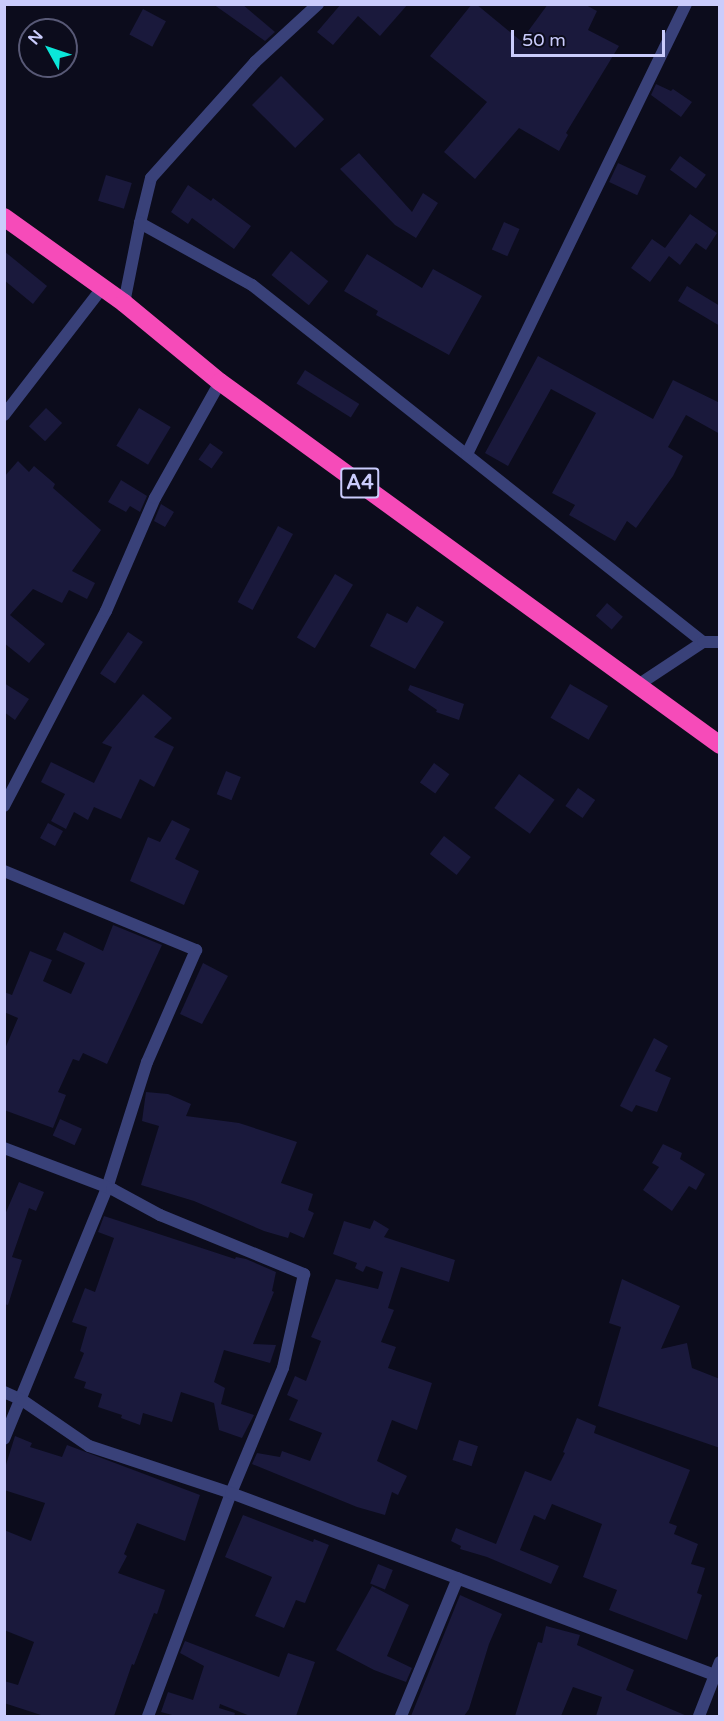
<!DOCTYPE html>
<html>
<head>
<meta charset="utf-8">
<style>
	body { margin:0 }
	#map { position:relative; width:724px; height:1721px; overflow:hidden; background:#0c0c1c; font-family:"Varela Round",sans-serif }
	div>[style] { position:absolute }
	.building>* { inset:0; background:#1a193c; transform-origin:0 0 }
	.street>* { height:12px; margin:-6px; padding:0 6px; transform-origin:6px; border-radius:6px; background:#394179 }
	.highway>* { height:18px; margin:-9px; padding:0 9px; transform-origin:9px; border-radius:9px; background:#f64bb9 }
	span { translate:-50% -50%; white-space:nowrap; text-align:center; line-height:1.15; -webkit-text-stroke:6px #0c0c1c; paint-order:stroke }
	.shield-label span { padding:2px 4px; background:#0c0c1c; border:2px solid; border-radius:4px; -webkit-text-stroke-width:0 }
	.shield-label { font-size:20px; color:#caccfc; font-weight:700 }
	.frame { position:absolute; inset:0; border:6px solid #caccfc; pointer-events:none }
	.north { position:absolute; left:18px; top:18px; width:60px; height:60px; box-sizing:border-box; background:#0c0c1c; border:2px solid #585976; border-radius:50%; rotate:310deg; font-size:16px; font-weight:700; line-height:24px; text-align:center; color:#caccfc }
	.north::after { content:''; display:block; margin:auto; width:21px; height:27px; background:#0be7d9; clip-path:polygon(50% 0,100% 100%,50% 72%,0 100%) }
	.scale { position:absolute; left:511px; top:30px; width:154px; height:27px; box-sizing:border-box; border:3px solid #caccfc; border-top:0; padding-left:8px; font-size:18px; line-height:21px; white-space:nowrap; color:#caccfc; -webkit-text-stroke:4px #0c0c1c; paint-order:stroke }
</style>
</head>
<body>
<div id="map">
	<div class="building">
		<div style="clip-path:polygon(213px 4px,242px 4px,275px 32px,265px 41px)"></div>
		<div style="clip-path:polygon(341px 4px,408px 4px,380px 36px,358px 16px,333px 45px,317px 32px)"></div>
		<div style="clip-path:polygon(472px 4px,476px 4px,521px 41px,548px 4px,584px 4px,597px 11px,588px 30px,619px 46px,566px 133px,568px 135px,559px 151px,519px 128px,475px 179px,444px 152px,487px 102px,430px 56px)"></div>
		<div style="left:143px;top:9px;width:26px;height:29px;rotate:28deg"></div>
		<div style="left:281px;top:76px;width:61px;height:41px;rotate:45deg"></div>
		<div style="clip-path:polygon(656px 84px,671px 91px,673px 89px,692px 102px,681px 117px,651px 95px)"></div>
		<div style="clip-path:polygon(359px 153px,412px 212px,423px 193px,438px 203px,416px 238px,395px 225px,340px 169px)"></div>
		<div style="left:680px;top:156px;width:32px;height:17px;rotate:36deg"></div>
		<div style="left:618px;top:163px;width:31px;height:21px;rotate:25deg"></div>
		<div style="left:106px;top:175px;width:27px;height:27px;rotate:17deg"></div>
		<div style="clip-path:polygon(188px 185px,211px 201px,213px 198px,251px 226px,234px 249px,192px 218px,188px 224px,171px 212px)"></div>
		<div style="clip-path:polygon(690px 214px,717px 233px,706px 250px,696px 243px,680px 265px,669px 256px,650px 282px,631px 268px,652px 239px,665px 248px)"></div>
		<div style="left:504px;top:222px;width:17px;height:30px;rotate:24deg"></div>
		<div style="clip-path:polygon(4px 251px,47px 286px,33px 304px,4px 280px)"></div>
		<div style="left:291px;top:251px;width:48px;height:31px;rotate:39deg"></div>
		<div style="clip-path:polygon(367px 254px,422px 288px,433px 269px,482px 296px,449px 355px,376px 315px,378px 311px,344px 291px)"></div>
		<div style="clip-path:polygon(687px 286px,720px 306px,720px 326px,678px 301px)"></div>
		<div style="clip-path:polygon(538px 356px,653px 419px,673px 380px,720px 403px,720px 434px,686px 415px,668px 447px,683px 456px,673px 476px,636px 528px,627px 521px,615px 541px,569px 515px,575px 505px,552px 493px,596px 413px,551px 389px,508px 466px,485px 453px)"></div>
		<div style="left:305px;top:370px;width:64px;height:16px;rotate:32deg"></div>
		<div style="left:46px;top:408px;width:22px;height:25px;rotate:43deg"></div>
		<div style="left:139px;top:408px;width:37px;height:44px;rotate:31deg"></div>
		<div style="left:210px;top:443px;width:16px;height:20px;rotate:35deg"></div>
		<div style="clip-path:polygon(18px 461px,29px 472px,34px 466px,55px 484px,53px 488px,101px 530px,72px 571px,95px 583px,87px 599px,69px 590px,62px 603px,33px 589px,10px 615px,45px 644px,29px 663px,4px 643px,4px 477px)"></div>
		<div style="clip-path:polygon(121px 480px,147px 496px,140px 512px,130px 506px,126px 512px,108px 502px)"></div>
		<div style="clip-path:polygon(161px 504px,174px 512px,165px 527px,154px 521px)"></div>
		<div style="left:278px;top:526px;width:17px;height:86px;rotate:28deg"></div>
		<div style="left:335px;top:574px;width:21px;height:74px;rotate:31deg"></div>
		<div style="left:607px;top:603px;width:21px;height:17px;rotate:41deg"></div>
		<div style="clip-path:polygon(417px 606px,444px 622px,415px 669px,370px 646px,387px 613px,407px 623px)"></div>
		<div style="left:128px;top:632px;width:18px;height:50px;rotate:34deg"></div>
		<div style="clip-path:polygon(4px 683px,29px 699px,15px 720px,4px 712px)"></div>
		<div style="left:570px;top:684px;width:44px;height:39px;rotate:30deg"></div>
		<div style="clip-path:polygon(410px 685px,464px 704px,459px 720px,436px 712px,437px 710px,408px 690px)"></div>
		<div style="clip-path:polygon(143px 694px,172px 718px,154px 737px,174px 747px,154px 787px,140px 779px,121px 819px,94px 807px,88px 820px,74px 812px,66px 829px,51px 821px,65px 794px,41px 782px,51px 762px,94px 783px,112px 747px,102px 743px)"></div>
		<div style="left:434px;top:763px;width:19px;height:24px;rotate:36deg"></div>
		<div style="left:226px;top:771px;width:16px;height:25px;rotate:22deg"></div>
		<div style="left:519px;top:774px;width:44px;height:42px;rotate:36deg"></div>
		<div style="left:578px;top:788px;width:21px;height:22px;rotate:35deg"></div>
		<div style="clip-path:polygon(172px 820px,190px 829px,175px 859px,199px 871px,184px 905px,130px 881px,148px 837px,160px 842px)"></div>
		<div style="left:48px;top:823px;width:17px;height:17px;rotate:28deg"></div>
		<div style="left:444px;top:836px;width:34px;height:23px;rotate:38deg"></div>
		<div style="clip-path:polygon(113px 925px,162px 945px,107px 1064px,83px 1053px,79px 1061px,73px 1059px,58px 1092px,66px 1095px,53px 1128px,4px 1110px,4px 1051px,18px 1018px,4px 1012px,4px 992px,12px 995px,30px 951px,52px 960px,43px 981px,71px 994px,85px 963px,56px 950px,64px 932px,103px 951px)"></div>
		<div style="clip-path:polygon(203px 963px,228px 976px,202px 1024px,180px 1014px)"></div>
		<div style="clip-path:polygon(654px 1038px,668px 1046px,655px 1071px,671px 1078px,657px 1112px,636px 1105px,632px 1112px,620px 1106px)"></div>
		<div style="clip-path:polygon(146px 1092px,168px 1094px,191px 1104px,186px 1116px,239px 1123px,297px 1142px,281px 1183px,313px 1194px,308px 1210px,314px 1213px,304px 1238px,290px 1232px,288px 1238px,264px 1231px,194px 1201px,141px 1185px,159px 1126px,142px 1121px)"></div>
		<div style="left:60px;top:1119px;width:24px;height:18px;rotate:24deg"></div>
		<div style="clip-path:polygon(663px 1144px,682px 1153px,680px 1159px,705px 1174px,696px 1190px,689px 1186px,672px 1211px,643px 1190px,659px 1167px,652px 1163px)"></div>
		<div style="clip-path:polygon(19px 1182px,44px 1192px,36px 1211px,29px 1208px,12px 1257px,22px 1260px,8px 1305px,4px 1304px,4px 1217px)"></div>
		<div style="clip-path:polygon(104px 1216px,235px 1259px,236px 1257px,246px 1259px,276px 1272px,272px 1291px,274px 1292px,253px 1344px,276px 1345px,270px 1363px,224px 1350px,214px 1382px,225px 1388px,221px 1404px,254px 1415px,242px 1438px,219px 1430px,214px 1403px,181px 1392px,172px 1422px,143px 1413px,140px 1425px,121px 1418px,122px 1415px,98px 1407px,102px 1394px,84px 1388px,86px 1382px,74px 1378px,84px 1353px,80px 1351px,87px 1327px,72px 1322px,85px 1288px,95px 1292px,114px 1238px,98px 1232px)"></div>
		<div style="clip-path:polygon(374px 1220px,389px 1229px,384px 1237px,455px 1260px,449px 1282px,401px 1267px,388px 1308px,394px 1310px,381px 1342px,396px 1347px,388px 1368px,432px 1383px,417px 1430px,392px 1420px,377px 1461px,407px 1476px,398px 1495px,392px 1492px,385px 1515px,357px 1507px,252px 1464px,257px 1453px,280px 1457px,282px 1451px,310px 1461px,322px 1433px,289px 1420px,298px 1400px,287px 1395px,295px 1376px,306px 1381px,321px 1341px,311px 1337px,336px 1279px,378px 1289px,383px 1272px,366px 1266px,363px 1272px,355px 1268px,357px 1263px,333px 1254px,344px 1221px,370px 1229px)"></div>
		<div style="clip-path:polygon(622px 1279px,680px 1306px,661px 1349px,687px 1343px,692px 1368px,720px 1379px,720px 1448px,598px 1406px,621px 1327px,609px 1323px)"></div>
		<div style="clip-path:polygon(577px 1418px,596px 1426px,594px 1433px,690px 1470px,669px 1523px,677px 1526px,674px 1534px,698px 1544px,691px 1564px,705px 1568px,697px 1593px,702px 1595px,687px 1640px,609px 1610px,617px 1590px,583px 1577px,602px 1524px,552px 1504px,545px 1520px,534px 1515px,520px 1550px,559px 1566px,551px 1584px,487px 1557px,460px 1549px,461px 1546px,451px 1541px,456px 1528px,496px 1544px,525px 1471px,551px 1481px,565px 1453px,563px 1452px)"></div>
		<div style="clip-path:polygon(15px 1436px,32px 1443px,30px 1447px,62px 1457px,67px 1445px,200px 1495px,185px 1541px,137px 1523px,124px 1554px,127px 1556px,118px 1573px,165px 1590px,157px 1614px,154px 1613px,134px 1665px,132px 1664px,114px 1716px,44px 1716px,4px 1703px,4px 1681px,18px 1685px,34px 1642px,4px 1630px,4px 1530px,31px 1541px,45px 1503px,4px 1490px,4px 1471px)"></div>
		<div style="left:459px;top:1440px;width:20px;height:21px;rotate:18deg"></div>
		<div style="clip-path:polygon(243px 1515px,313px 1542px,314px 1539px,329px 1545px,305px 1603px,296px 1600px,284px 1628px,255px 1616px,272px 1577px,225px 1557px)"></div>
		<div style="left:378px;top:1564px;width:16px;height:21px;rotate:22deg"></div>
		<div style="clip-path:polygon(372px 1586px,409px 1605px,387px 1656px,412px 1668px,406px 1682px,374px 1670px,336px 1650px)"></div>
		<div style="clip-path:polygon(460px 1595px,502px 1614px,489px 1644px,469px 1709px,464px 1716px,411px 1716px)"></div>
		<div style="clip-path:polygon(546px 1626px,580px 1635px,577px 1645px,634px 1670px,626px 1690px,687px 1716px,596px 1716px,602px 1697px,573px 1687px,561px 1716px,515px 1716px,538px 1642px,542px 1643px)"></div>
		<div style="clip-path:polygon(185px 1641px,279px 1677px,288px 1653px,315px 1662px,296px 1716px,250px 1716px,220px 1704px,219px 1708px,235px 1713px,234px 1716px,176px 1716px,161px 1712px,168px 1692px,193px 1700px,204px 1666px,180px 1653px)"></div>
	</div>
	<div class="street">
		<div style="left:140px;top:223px;width:46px;rotate:-76.3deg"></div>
		<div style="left:151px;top:178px;width:156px;rotate:-48.1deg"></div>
		<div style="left:255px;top:62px;width:86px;rotate:-42.6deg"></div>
		<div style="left:124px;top:303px;width:82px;rotate:-78.7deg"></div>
		<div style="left:140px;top:223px;width:128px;rotate:29deg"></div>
		<div style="left:252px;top:285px;width:575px;rotate:38.36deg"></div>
		<div style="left:4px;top:415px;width:160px;rotate:-52.3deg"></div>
		<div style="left:467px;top:454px;width:500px;rotate:-64.05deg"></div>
		<div style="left:638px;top:685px;width:78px;rotate:-33.5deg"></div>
		<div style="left:703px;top:642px;width:17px"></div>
		<div style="left:4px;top:806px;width:220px;rotate:-62.4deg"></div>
		<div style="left:106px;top:611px;width:123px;rotate:-66.6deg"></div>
		<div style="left:155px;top:498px;width:133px;rotate:-60.7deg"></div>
		<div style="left:4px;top:871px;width:208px;rotate:22.4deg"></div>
		<div style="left:196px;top:950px;width:122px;rotate:113.6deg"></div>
		<div style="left:147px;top:1062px;width:132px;rotate:107.6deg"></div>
		<div style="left:107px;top:1188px;width:271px;rotate:112.3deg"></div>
		<div style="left:4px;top:1148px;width:116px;rotate:20.8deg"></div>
		<div style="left:112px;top:1189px;width:55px;rotate:28.4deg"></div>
		<div style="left:160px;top:1215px;width:156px;rotate:22.3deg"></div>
		<div style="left:304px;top:1274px;width:96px;rotate:102.6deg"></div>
		<div style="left:283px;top:1368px;width:135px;rotate:112.6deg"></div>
		<div style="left:231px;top:1493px;width:238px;rotate:110.4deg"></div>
		<div style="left:4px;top:1392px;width:20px;rotate:24deg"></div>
		<div style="left:22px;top:1400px;width:81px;rotate:34.5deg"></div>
		<div style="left:89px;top:1446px;width:150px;rotate:18.3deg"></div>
		<div style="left:231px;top:1493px;width:522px;rotate:20.62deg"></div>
		<div style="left:401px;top:1716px;width:149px;rotate:-67.6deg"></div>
		<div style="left:699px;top:1716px;width:58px;rotate:-68.7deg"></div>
	</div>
	<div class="highway">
		<div style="left:4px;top:217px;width:148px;rotate:35.6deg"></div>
		<div style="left:124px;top:303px;width:124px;rotate:39.5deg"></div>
		<div style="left:220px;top:382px;width:618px;rotate:35.98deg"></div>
	</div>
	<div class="shield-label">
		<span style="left:360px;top:483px">A4</span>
	</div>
	<div class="frame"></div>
	<div class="north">N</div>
	<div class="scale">50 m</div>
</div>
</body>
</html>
